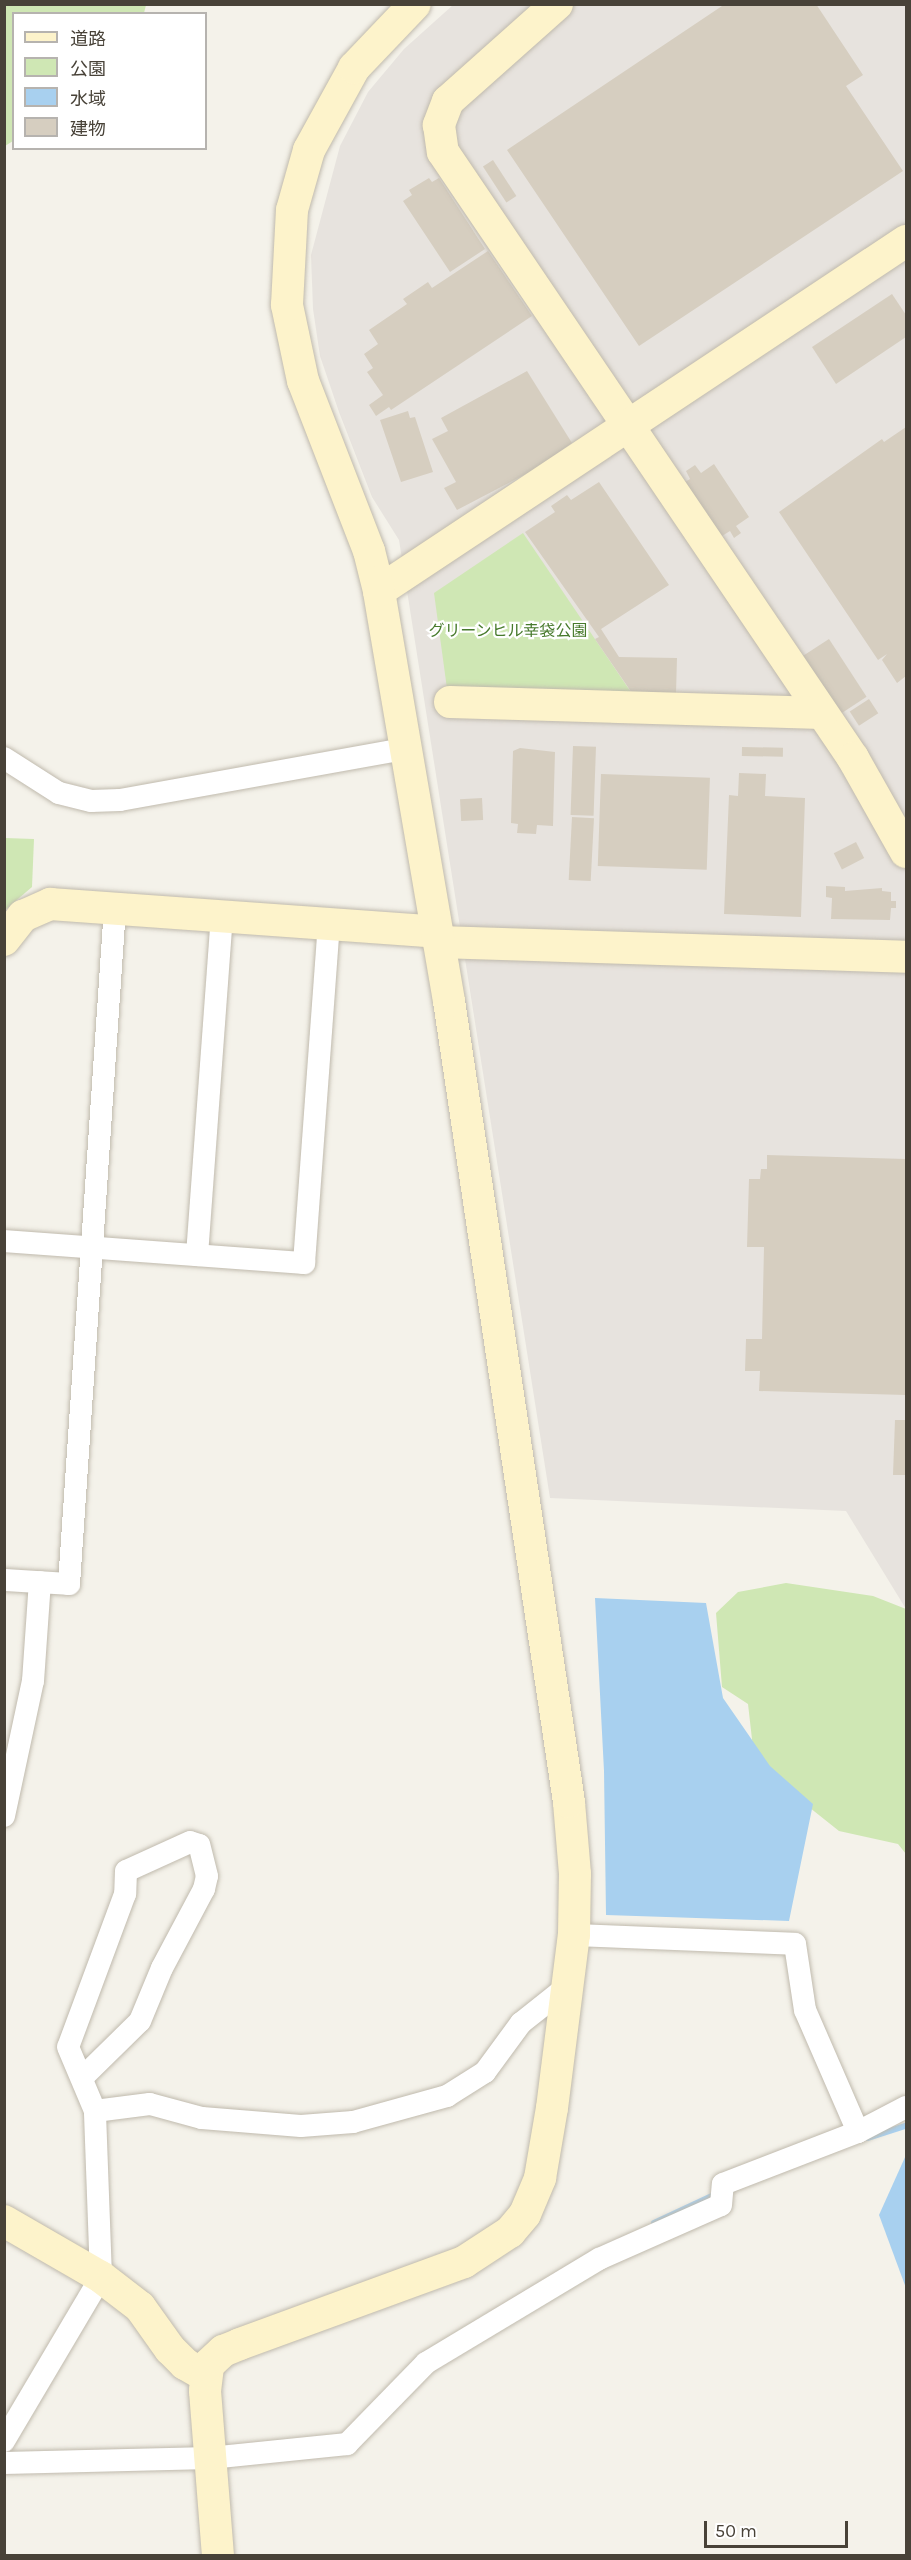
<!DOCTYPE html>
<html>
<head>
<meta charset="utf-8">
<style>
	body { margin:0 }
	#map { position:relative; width:911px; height:2560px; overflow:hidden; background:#f4f2ea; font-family:Karla,"Noto Sans JP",sans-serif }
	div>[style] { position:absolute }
	.industrial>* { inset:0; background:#e7e3de }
	.green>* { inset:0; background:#cfe7b4 }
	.water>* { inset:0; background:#a8d0ef }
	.stream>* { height:6px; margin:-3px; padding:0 3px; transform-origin:3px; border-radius:3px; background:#a8d0ef }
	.building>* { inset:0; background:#d6cec0; transform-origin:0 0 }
	.roads { filter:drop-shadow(0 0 2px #c0baad) drop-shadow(0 0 2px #c0baad) }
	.street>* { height:22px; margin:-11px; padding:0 11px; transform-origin:11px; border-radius:11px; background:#fff }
	.secondary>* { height:32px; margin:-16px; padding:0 16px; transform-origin:16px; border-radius:16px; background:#fdf3cb }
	span { translate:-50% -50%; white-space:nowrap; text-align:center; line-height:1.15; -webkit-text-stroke:4.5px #fff; paint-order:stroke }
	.park-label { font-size:16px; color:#477a2c }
	.frame { position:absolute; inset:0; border:6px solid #484238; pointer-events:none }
	.legend { position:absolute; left:12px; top:12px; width:195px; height:138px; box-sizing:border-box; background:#fff; border:2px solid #b6b3af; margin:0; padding:8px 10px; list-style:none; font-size:18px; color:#484238 }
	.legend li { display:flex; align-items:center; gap:12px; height:30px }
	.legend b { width:30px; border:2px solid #b6b3af }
	.scale { position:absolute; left:704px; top:2521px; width:144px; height:27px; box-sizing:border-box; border:3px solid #484238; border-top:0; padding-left:8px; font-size:18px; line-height:21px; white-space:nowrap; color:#484238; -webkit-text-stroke:4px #fff; paint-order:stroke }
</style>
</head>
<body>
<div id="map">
	<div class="industrial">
		<div style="clip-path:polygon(453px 5px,906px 5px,906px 1609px,846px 1511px,550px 1498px,399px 540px,372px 497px,339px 412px,320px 356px,313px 309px,311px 255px,340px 146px,368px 92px,404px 49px)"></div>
	</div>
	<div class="green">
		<div style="clip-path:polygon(5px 4px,146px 5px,144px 13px,14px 14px,13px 141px,5px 146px)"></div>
		<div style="clip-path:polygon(523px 533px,637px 701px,448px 696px,434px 593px)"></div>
		<div style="clip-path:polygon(5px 838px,34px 839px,32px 887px,5px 910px)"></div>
		<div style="clip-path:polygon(786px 1583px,873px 1596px,906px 1609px,906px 1854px,898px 1844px,839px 1831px,785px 1788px,753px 1748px,748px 1704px,722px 1687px,716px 1613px,738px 1592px)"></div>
	</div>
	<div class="water">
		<div style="clip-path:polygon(595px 1598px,706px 1603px,723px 1698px,770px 1766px,813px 1804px,789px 1921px,606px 1915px,604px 1771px)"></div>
		<div style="clip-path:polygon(906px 2155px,906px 2288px,879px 2215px)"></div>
	</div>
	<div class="stream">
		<div style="left:868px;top:2138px;width:40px;rotate:-18deg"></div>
		<div style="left:654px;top:2223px;width:71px;rotate:-25.1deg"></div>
	</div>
	<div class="building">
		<div style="clip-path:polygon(725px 4px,816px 4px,863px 75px,846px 86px,903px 171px,639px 346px,507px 150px)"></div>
		<div style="left:493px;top:160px;width:43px;height:12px;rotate:57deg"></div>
		<div style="clip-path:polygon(429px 178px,432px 182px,439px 178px,485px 249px,450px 272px,403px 201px,412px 195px,409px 190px)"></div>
		<div style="clip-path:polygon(488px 251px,532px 316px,391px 410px,389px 407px,376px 416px,369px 405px,383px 395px,367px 372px,373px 368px,364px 354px,378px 344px,369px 330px,407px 304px,403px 299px,428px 282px,432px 288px)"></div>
		<div style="clip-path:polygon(892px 294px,906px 315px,906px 337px,836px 384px,812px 347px)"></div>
		<div style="clip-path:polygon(527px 371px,572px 443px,541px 466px,457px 510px,444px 488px,456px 482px,432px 439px,448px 431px,441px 418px)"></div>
		<div style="clip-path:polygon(408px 411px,410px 418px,415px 417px,433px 472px,401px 482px,380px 420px)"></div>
		<div style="clip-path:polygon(906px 427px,906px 676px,897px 683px,882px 660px,887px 654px,878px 660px,779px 512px,882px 439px,884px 442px)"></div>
		<div style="clip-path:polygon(714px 464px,749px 517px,736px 526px,741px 533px,734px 538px,730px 531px,722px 536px,685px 482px,690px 479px,686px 471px,695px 465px,701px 473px)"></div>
		<div style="clip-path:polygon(599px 482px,669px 585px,601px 629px,619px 657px,677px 658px,676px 694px,632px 693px,595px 639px,599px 637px,525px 532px,555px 512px,551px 506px,567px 495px,571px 500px)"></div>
		<div style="left:829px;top:639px;width:69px;height:34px;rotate:57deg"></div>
		<div style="left:869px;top:699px;width:17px;height:23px;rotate:57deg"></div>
		<div style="left:573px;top:746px;width:23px;height:69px;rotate:2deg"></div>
		<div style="left:742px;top:747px;width:41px;height:9px;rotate:1deg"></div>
		<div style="clip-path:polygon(520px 748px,555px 752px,553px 826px,537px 825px,536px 834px,517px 833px,518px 824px,511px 823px,513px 751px)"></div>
		<div style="clip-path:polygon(739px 773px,766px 774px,765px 796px,805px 798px,801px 917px,724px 914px,729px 795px,738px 796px)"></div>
		<div style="left:601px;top:774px;width:109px;height:92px;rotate:2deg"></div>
		<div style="left:482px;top:798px;width:22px;height:22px;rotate:87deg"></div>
		<div style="left:572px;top:817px;width:22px;height:63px;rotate:3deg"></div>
		<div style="left:856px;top:842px;width:18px;height:25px;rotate:63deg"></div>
		<div style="clip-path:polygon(826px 886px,845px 887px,845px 891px,882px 888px,882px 891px,891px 892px,891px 901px,896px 901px,896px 908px,891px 908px,890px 920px,831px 919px,832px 898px,826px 897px)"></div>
		<div style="clip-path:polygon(767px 1155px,906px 1159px,906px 1395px,759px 1391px,760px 1371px,745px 1371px,746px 1339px,762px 1339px,764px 1247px,747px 1247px,749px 1179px,760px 1179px,761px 1169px,767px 1169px)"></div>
		<div style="clip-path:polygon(895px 1420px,906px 1420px,906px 1475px,893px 1475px)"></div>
	</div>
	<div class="roads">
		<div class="street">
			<div style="left:4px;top:758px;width:65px;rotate:32.5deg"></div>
			<div style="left:59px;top:793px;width:33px;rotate:14deg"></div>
			<div style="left:91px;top:801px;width:29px;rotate:-2deg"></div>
			<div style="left:120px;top:800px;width:289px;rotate:-10.2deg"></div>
			<div style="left:4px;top:1241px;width:301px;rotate:4.2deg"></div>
			<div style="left:304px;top:1263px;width:340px;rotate:-85.8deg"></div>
			<div style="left:197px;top:1255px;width:340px;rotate:-85.8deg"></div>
			<div style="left:4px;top:1580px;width:65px;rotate:3.5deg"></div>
			<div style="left:69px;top:1584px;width:679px;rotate:-86.11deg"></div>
			<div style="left:4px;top:1816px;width:138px;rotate:-77.9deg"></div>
			<div style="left:33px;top:1681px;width:99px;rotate:-86deg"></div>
			<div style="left:574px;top:1935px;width:221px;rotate:2.3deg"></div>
			<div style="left:795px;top:1944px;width:67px;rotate:81.4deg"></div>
			<div style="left:805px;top:2010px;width:133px;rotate:66.5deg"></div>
			<div style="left:82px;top:2078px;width:81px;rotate:-44.5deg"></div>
			<div style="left:140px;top:2021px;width:57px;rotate:-67.5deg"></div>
			<div style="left:162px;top:1968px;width:89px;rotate:-62deg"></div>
			<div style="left:204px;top:1889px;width:13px;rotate:-77deg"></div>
			<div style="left:207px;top:1876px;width:32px;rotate:-104deg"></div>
			<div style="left:199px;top:1845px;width:9px;rotate:-162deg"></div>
			<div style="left:190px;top:1842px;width:70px;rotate:155.6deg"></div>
			<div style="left:126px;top:1871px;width:23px;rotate:92deg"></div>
			<div style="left:125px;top:1894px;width:163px;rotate:110.4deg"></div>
			<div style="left:68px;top:2047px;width:69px;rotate:67.1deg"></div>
			<div style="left:4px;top:2441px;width:191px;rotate:-59.4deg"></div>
			<div style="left:101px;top:2277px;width:166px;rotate:-92.1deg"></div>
			<div style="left:95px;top:2111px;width:55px;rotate:-7.3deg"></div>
			<div style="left:150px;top:2104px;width:54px;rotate:15.1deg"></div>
			<div style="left:202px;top:2118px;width:99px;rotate:4.6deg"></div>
			<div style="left:301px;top:2126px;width:52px;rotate:-4.4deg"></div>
			<div style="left:353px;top:2122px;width:98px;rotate:-15.5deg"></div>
			<div style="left:447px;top:2096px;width:45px;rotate:-32.3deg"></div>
			<div style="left:485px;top:2072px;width:61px;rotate:-53.7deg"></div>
			<div style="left:521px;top:2023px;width:63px;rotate:-38.5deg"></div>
			<div style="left:4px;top:2463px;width:206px;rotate:-1.4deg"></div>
			<div style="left:210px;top:2458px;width:138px;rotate:-5.8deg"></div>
			<div style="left:347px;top:2444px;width:113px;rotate:-45.7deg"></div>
			<div style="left:426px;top:2363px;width:202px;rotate:-31deg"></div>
			<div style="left:599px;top:2259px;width:133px;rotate:-23.9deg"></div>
			<div style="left:721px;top:2205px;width:21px;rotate:-85deg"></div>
			<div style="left:723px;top:2184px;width:145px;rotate:-21.1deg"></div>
			<div style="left:858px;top:2132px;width:54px;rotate:-27.5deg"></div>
		</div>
		<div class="secondary">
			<div style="left:557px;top:4px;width:146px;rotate:138.3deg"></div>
			<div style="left:448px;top:101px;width:26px;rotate:111deg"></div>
			<div style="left:439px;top:125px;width:27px;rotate:82deg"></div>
			<div style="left:443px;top:152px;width:732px;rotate:55.92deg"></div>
			<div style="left:853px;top:758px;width:108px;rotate:60.6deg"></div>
			<div style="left:379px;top:591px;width:633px;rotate:-33.59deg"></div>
			<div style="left:450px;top:702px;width:372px;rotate:1.7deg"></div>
			<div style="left:4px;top:940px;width:31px;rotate:-52deg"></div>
			<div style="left:23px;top:916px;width:30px;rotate:-24deg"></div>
			<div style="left:50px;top:904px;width:388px;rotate:4.1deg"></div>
			<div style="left:439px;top:942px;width:467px;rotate:1.8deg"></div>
			<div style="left:4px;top:2221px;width:112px;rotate:30deg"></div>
			<div style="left:101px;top:2277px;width:49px;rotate:37.6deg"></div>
			<div style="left:140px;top:2307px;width:52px;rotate:54.5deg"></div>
			<div style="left:170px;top:2349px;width:21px;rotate:45deg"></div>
			<div style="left:185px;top:2364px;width:22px;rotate:30deg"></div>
			<div style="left:218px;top:2556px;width:166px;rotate:-94.5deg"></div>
			<div style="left:205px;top:2391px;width:26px;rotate:-83deg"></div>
			<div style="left:208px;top:2365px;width:21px;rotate:-43deg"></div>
			<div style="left:223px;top:2351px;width:18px;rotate:-22deg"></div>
			<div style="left:240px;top:2344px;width:239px;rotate:-20.1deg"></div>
			<div style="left:464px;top:2262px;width:55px;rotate:-33.1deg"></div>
			<div style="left:510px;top:2232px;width:23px;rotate:-50deg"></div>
			<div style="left:525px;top:2214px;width:39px;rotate:-67deg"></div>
			<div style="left:540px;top:2178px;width:71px;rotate:-80.3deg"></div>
			<div style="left:552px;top:2108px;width:174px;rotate:-82.8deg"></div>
			<div style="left:574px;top:1935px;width:61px;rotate:-89.1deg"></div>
			<div style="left:575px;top:1874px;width:72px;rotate:-94.8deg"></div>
			<div style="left:569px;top:1802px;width:810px;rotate:-98.52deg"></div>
			<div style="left:449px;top:1001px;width:416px;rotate:-99.7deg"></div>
			<div style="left:379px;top:591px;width:41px;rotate:-104deg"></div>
			<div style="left:369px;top:551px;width:182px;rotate:-111.2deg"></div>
			<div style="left:303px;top:381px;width:78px;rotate:-101.9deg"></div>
			<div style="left:287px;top:305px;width:95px;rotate:-87deg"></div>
			<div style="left:292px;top:210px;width:62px;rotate:-74.2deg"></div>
			<div style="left:309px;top:150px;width:94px;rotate:-61.2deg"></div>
			<div style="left:354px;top:68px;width:88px;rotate:-46.4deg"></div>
		</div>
	</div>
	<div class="park-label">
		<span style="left:508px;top:631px">グリーンヒル幸袋公園</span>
	</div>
	<div class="frame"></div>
	<ul class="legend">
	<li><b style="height:8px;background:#fdf3cb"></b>道路</li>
	<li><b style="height:16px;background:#cfe7b4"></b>公園</li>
	<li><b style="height:16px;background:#a8d0ef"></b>水域</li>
	<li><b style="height:16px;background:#d6cec0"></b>建物</li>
	</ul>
	<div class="scale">50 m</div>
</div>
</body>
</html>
